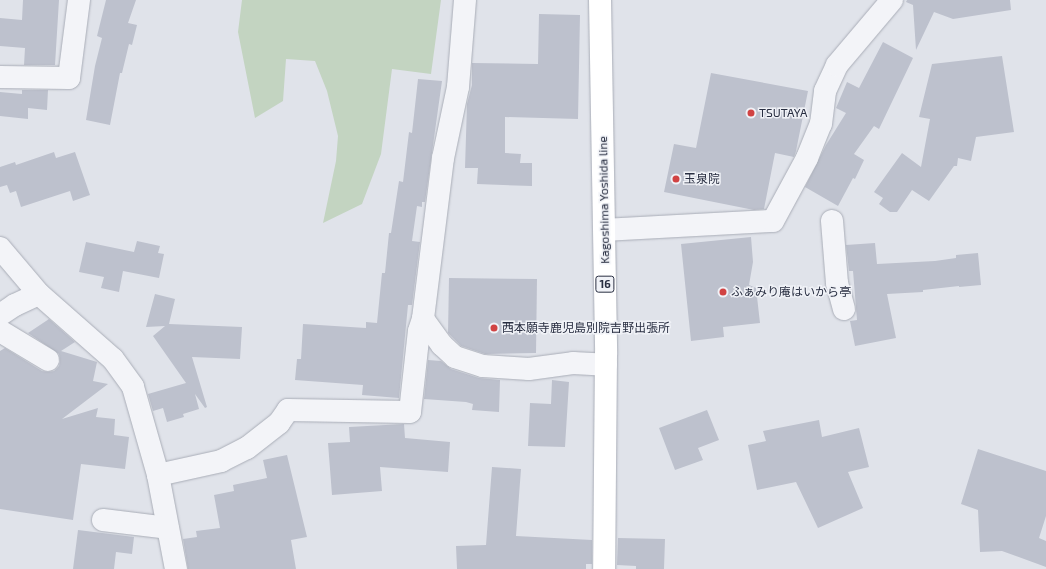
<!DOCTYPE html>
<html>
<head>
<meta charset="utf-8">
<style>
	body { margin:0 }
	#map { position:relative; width:1046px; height:569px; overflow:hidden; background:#e0e3ea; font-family:"Exo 2","Noto Sans JP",sans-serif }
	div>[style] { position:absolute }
	.green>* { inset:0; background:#c3d4c1 }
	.building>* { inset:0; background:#bdc1cd }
	.roads { filter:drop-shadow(0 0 1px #a9adb7) drop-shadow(0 0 1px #a9adb7) }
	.minor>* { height:22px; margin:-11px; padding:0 11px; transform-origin:11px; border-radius:11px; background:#f3f4f8 }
	.major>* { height:22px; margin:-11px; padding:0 11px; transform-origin:11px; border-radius:11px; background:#fff }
	.dots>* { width:11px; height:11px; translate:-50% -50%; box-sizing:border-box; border:2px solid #f0f2f7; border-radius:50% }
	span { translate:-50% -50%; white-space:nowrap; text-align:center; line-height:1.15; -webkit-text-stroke:3px #f0f2f7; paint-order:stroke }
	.shield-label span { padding:1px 3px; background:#f0f2f7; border:1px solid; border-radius:3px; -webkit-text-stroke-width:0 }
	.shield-label { font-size:11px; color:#282e41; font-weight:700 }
	.poi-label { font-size:12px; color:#282e41 }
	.left { translate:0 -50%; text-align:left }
	.street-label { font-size:12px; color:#282e41 }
</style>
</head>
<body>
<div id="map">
	<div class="green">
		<div style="clip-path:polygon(242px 0,441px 0,431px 74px,392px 69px,381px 154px,362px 204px,323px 223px,336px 161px,338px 136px,327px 91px,315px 61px,286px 59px,283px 101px,255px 118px,238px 32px)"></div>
	</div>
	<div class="building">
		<div style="clip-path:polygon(23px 0,59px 0,55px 65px,24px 65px,25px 48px,0 46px,0 18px,22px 20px)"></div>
		<div style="clip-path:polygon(106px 0,136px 0,128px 23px,137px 25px,132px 45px,129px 44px,122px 73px,120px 73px,110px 125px,86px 120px,95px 66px,102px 38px,97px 36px)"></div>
		<div style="clip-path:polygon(907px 0,1010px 0,1011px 10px,953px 19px,934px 12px,916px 50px,913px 5px,906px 2px)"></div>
		<div style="clip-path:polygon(539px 14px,580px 15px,578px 119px,505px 117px,505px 153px,521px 154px,520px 163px,532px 163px,532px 186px,477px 184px,478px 168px,465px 168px,467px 104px,472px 85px,472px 63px,538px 64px)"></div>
		<div style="clip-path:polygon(883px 42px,913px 58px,879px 129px,874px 126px,854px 154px,864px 160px,855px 179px,853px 178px,838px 206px,805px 187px,826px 145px,846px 113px,836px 108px,847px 82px,859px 88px)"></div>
		<div style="clip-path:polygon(1002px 56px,1014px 132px,976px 137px,971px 161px,958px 158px,957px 166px,954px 166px,929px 201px,912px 190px,897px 212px,890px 212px,879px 204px,883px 198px,874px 192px,902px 153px,921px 167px,930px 119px,919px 117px,932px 64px)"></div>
		<div style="clip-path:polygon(711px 73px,808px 91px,796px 151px,794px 157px,775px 153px,764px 209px,754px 210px,664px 192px,674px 144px,696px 148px)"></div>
		<div style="clip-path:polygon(418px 79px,442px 81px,425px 202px,422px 202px,422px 207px,417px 206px,412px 241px,420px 242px,412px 305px,408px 305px,399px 398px,362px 395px,363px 385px,295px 380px,297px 359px,301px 359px,303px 324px,366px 328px,366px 322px,377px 323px,382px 273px,385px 273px,389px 233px,391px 233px,399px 181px,403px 182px,409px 132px,412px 133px)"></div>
		<div style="clip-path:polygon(22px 90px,48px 90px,47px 110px,28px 108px,28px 119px,0 116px,0 92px,22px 94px)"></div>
		<div style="clip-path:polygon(54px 152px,56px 158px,75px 152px,90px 195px,73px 201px,70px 191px,21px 207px,16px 191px,10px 193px,7px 185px,0 187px,0 167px,15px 162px,16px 165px)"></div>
		<div style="clip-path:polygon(751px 237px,753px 262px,749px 285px,756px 288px,760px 323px,723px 327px,724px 337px,691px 341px,681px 244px)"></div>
		<div style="clip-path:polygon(137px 241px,160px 246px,158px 253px,164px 254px,159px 278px,123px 271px,119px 292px,101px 288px,104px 277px,79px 272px,86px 242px,134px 252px)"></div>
		<div style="clip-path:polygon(875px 243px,877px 264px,935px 261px,956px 258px,956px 255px,978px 253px,981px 285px,959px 287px,959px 286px,923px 290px,923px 292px,887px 294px,896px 338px,855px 346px,850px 321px,857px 320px,853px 271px,849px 271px,846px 245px)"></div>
		<div style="clip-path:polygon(449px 278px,537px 279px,536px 353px,485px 354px,461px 346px,448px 333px)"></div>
		<div style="clip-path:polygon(155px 294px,175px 299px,169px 324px,242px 327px,240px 359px,192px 357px,207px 407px,205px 408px,195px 394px,199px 409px,183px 414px,184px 417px,167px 422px,163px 408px,153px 411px,148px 394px,186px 383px,153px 336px,165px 326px,146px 327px)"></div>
		<div style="clip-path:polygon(49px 319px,75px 342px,61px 351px,97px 362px,93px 381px,108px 384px,62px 419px,98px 408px,96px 417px,115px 419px,114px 435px,129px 437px,125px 469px,81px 464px,73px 520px,0 509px,0 351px,5px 348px,42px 371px,48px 372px,54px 371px,59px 366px,60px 361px,59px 354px,28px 333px)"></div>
		<div style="clip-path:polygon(428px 360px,441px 361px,451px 369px,479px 378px,500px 380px,499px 412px,472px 410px,473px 404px,466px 402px,424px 399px)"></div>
		<div style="clip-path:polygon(552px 380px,569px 382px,565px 447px,528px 446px,530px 403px,551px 404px)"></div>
		<div style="clip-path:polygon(707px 410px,719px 440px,698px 448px,703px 460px,675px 470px,659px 428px)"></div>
		<div style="clip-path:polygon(819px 420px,822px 437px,859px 428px,869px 467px,848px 472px,863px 508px,818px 528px,796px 482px,757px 490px,748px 445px,766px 441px,763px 431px)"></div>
		<div style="clip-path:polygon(404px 424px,405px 438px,450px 442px,448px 472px,380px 467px,382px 491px,332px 495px,328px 443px,350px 442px,349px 427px)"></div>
		<div style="clip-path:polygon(978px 449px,1046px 471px,1046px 516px,1039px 538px,1046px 541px,1046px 567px,1002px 551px,980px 552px,978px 510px,961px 504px)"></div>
		<div style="clip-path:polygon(287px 455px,307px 537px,291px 540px,296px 569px,188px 569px,183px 539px,197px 537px,196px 531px,220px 528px,214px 495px,234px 491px,233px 485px,267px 478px,263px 460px)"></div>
		<div style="clip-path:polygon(492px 467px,521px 469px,516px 536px,592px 540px,592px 564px,586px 564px,586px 569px,457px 569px,456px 546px,486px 545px)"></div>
		<div style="clip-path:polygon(78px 530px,134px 537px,132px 554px,116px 552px,114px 569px,73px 569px)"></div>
		<div style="clip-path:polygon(618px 538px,665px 539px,664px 569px,636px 569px,636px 566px,617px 565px)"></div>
	</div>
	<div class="roads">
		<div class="minor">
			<div style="left:465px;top:0;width:87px;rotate:94.6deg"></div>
			<div style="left:458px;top:87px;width:73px;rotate:101.9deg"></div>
			<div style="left:443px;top:158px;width:162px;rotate:97.1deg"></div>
			<div style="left:423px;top:319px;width:32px;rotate:54deg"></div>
			<div style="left:442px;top:345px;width:18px;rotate:43deg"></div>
			<div style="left:455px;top:357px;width:29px;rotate:18deg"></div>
			<div style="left:483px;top:366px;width:46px;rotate:3.7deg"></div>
			<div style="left:529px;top:369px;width:44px;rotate:-7.8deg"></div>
			<div style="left:573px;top:363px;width:33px;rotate:3deg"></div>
			<div style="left:0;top:77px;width:69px;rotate:0.8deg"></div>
			<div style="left:69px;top:78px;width:79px;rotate:-82.7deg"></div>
			<div style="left:832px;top:221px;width:62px;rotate:85.4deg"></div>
			<div style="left:837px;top:283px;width:27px;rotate:75deg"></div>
			<div style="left:605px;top:230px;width:168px;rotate:-3.1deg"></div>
			<div style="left:773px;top:221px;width:72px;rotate:-61.6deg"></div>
			<div style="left:807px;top:158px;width:37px;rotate:-68deg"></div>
			<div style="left:821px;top:124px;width:33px;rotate:-83deg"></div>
			<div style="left:825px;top:91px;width:29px;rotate:-65deg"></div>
			<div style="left:837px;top:65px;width:85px;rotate:-49.8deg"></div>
			<div style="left:0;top:248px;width:60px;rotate:49.7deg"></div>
			<div style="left:39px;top:294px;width:98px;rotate:41.3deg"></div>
			<div style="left:113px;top:359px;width:34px;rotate:54deg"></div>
			<div style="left:133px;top:387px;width:91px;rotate:74.1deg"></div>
			<div style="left:158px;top:475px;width:96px;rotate:79.2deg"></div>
			<div style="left:0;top:315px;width:18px;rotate:-34deg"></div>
			<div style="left:15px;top:305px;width:26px;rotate:-25deg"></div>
			<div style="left:0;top:331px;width:56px;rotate:31.1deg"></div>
			<div style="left:158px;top:475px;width:65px;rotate:-12.5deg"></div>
			<div style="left:221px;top:461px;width:29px;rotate:-27deg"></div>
			<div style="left:247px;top:448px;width:41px;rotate:-38deg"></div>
			<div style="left:279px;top:423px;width:16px;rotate:-55deg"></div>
			<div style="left:288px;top:410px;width:122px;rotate:0.9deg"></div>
			<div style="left:410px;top:412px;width:81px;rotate:-83.7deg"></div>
			<div style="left:419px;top:331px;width:13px;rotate:-72deg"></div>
			<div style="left:103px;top:520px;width:65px;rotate:7deg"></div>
		</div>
		<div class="major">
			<div style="left:600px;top:0;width:354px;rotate:89deg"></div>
			<div style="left:606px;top:354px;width:215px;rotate:90.5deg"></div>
		</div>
	</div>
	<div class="dots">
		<div style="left:751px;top:113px;background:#d14343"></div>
		<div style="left:676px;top:179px;background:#d14343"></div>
		<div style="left:723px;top:292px;background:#d14343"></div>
		<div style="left:494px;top:328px;background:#d14343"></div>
	</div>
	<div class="shield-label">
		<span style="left:605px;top:284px">16</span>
	</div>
	<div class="poi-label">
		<span class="left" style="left:759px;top:113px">TSUTAYA</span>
		<span class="left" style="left:684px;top:179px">玉泉院</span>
		<span class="left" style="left:731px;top:292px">ふぁみり庵はいから亭</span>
		<span class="left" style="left:502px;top:328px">西本願寺鹿児島別院吉野出張所</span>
	</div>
	<div class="street-label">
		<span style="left:604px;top:200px;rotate:-91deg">Kagoshima Yoshida line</span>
	</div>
</div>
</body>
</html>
